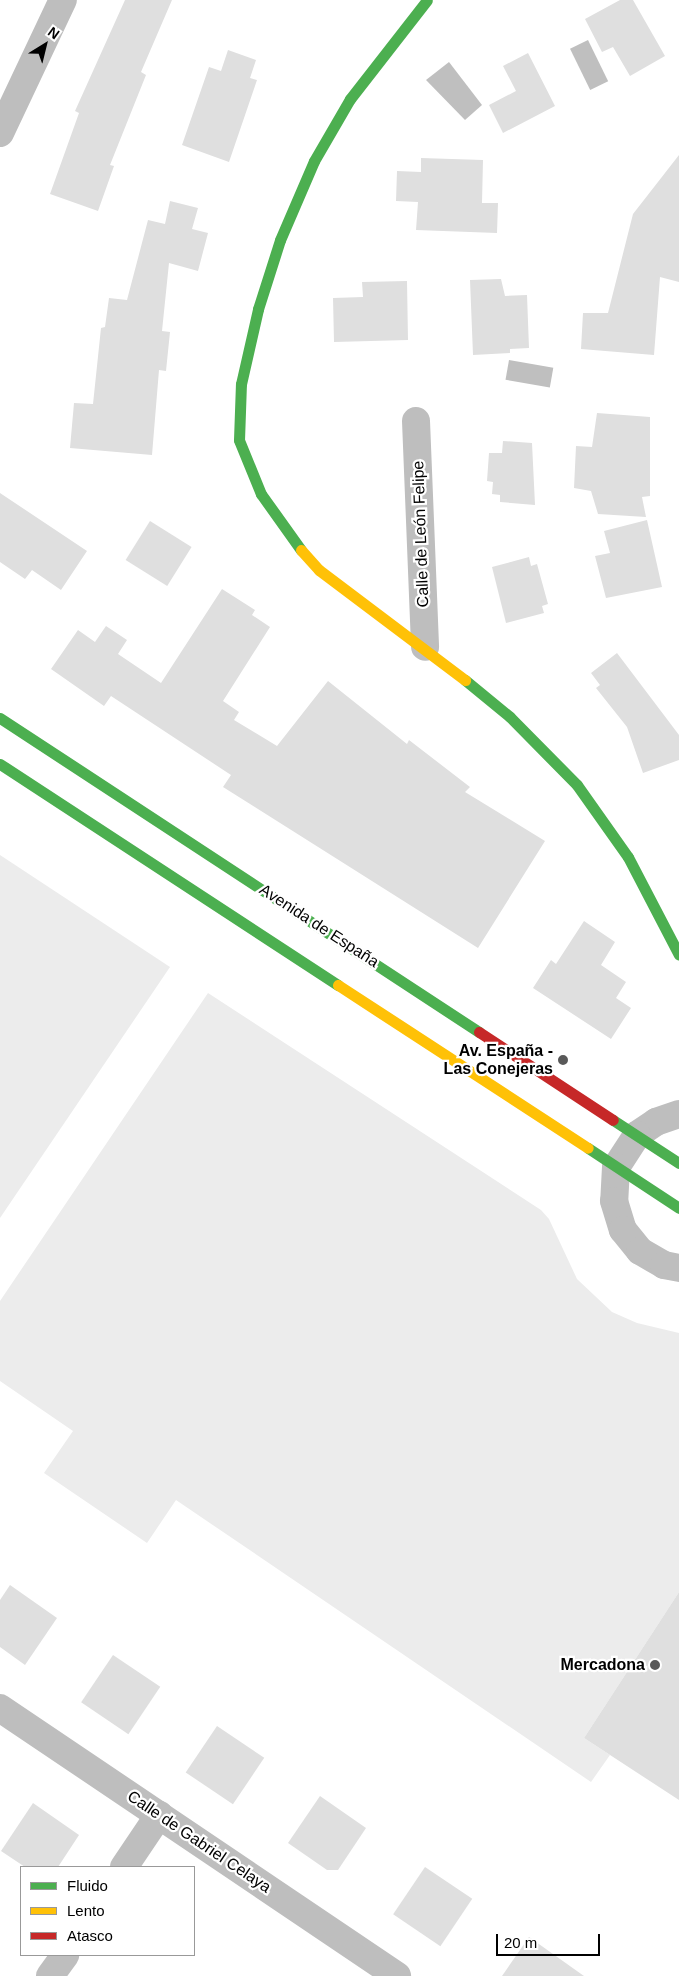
<!DOCTYPE html>
<html>
<head>
<meta charset="utf-8">
<style>
	body { margin:0 }
	#map { position:relative; width:679px; height:1976px; overflow:hidden; background:#fff; font-family:Helvetica,sans-serif }
	div>[style] { position:absolute }
	.green>* { inset:0; background:#ececec }
	.water>* { inset:0; background:#bfbfbf; transform-origin:0 0 }
	.building>* { inset:0; background:#dfdfdf; transform-origin:0 0 }
	.street>* { height:28px; margin:-14px; padding:0 14px; transform-origin:14px; border-radius:14px; background:#bebebe }
	.fast>* { height:11px; margin:-5.5px; padding:0 5.5px; transform-origin:5.5px; border-radius:5.5px; background:#4caf50 }
	.slow>* { height:11px; margin:-5.5px; padding:0 5.5px; transform-origin:5.5px; border-radius:5.5px; background:#ffc107 }
	.jam>* { height:11px; margin:-5.5px; padding:0 5.5px; transform-origin:5.5px; border-radius:5.5px; background:#c62828 }
	.dots>* { width:14px; height:14px; translate:-50% -50%; box-sizing:border-box; border:2px solid #fff; border-radius:50% }
	span { translate:-50% -50%; white-space:nowrap; text-align:center; line-height:1.15; -webkit-text-stroke:4.5px #fff; paint-order:stroke }
	.street-label { font-size:16px; color:#000 }
	.poi-label { font-size:16px; color:#000; font-weight:700 }
	.right { translate:-100% -50%; text-align:right }
	.legend { position:absolute; left:20px; top:1866px; width:175px; height:90px; box-sizing:border-box; background:#fff; border:1px solid #999; margin:0; padding:6px 9px; list-style:none; font-size:15px; color:#000 }
	.legend li { display:flex; align-items:center; gap:10px; height:25px }
	.legend b { width:25px; border:1px solid #999 }
	.north { position:absolute; left:20px; top:20px; width:50px; height:50px; -webkit-text-stroke:4px #fff; paint-order:stroke; rotate:36deg; font-size:14px; font-weight:700; line-height:20px; text-align:center; color:#000 }
	.north::after { content:''; display:block; margin:auto; width:18px; height:22px; background:#000; clip-path:polygon(50% 0,100% 100%,50% 72%,0 100%) }
	.scale { position:absolute; left:496px; top:1934px; width:104px; height:22px; box-sizing:border-box; border:2px solid #000; border-top:0; padding-left:6px; font-size:15px; line-height:18px; white-space:nowrap; color:#000; -webkit-text-stroke:4px #fff; paint-order:stroke }
</style>
</head>
<body>
<div id="map">
	<div class="green">
		<div style="clip-path:polygon(0 855px,170px 967px,0 1218px)"></div>
		<div style="clip-path:polygon(208px 993px,541px 1210px,549px 1219px,577px 1279px,612px 1312px,637px 1323px,679px 1333px,679px 1592px,584px 1738px,610px 1755px,591px 1782px,176px 1500px,147px 1543px,44px 1473px,73px 1431px,0 1381px,0 1301px)"></div>
	</div>
	<div class="water">
		<div style="left:588px;top:40px;width:46px;height:20px;rotate:64deg"></div>
		<div style="clip-path:polygon(449px 62px,482px 105px,465px 120px,426px 80px)"></div>
		<div style="left:509px;top:360px;width:45px;height:20px;rotate:10deg"></div>
	</div>
	<div class="building">
		<div style="clip-path:polygon(125px 0,172px 0,141px 72px,146px 75px,110px 165px,114px 166px,98px 211px,50px 194px,79px 113px,75px 111px)"></div>
		<div style="clip-path:polygon(620px 0,633px 0,665px 56px,630px 76px,613px 47px,602px 52px,585px 19px)"></div>
		<div style="clip-path:polygon(228px 50px,256px 60px,250px 78px,257px 80px,229px 162px,182px 145px,209px 67px,221px 71px)"></div>
		<div style="clip-path:polygon(528px 53px,555px 106px,503px 133px,489px 105px,516px 91px,503px 66px)"></div>
		<div style="clip-path:polygon(679px 155px,679px 282px,660px 277px,654px 355px,581px 349px,583px 313px,608px 313px,633px 214px)"></div>
		<div style="clip-path:polygon(421px 158px,483px 160px,482px 203px,498px 203px,497px 233px,416px 230px,418px 202px,396px 201px,397px 171px,421px 172px)"></div>
		<div style="clip-path:polygon(170px 201px,198px 208px,192px 229px,208px 233px,198px 271px,169px 263px,162px 331px,170px 332px,166px 371px,159px 370px,152px 455px,70px 448px,74px 403px,93px 404px,101px 328px,105px 327px,109px 298px,127px 300px,148px 220px,165px 224px)"></div>
		<div style="clip-path:polygon(501px 279px,505px 296px,527px 295px,529px 348px,510px 349px,510px 353px,473px 355px,470px 280px)"></div>
		<div style="clip-path:polygon(407px 281px,408px 340px,334px 342px,333px 298px,363px 297px,362px 282px)"></div>
		<div style="clip-path:polygon(597px 413px,650px 417px,650px 496px,642px 497px,646px 517px,598px 514px,591px 491px,574px 488px,576px 446px,592px 447px)"></div>
		<div style="clip-path:polygon(503px 441px,532px 443px,535px 505px,500px 502px,500px 495px,492px 494px,493px 482px,487px 481px,489px 453px,502px 453px)"></div>
		<div style="clip-path:polygon(0 493px,87px 551px,61px 590px,32px 570px,25px 579px,0 562px)"></div>
		<div style="clip-path:polygon(647px 520px,662px 587px,606px 598px,595px 556px,610px 553px,604px 531px)"></div>
		<div style="left:150px;top:521px;width:49px;height:46px;rotate:32deg"></div>
		<div style="clip-path:polygon(529px 557px,531px 566px,537px 564px,548px 604px,542px 606px,544px 613px,506px 623px,492px 567px)"></div>
		<div style="clip-path:polygon(222px 589px,255px 610px,252px 615px,270px 627px,223px 701px,239px 712px,234px 720px,277px 746px,328px 681px,407px 744px,409px 740px,470px 787px,465px 792px,545px 841px,478px 948px,223px 787px,231px 775px,111px 696px,104px 706px,51px 669px,78px 630px,95px 642px,106px 626px,127px 640px,118px 654px,161px 683px)"></div>
		<div style="clip-path:polygon(617px 653px,679px 735px,679px 760px,643px 773px,627px 727px,596px 688px,600px 685px,591px 673px)"></div>
		<div style="clip-path:polygon(584px 921px,615px 942px,601px 965px,626px 982px,616px 998px,631px 1008px,611px 1039px,533px 988px,551px 960px,556px 964px)"></div>
		<div style="clip-path:polygon(10px 1585px,57px 1618px,25px 1665px,0 1647px,0 1600px)"></div>
		<div style="clip-path:polygon(679px 1592px,679px 1800px,584px 1738px)"></div>
		<div style="left:113px;top:1655px;width:57px;height:57px;rotate:34deg"></div>
		<div style="left:217px;top:1726px;width:57px;height:56px;rotate:34deg"></div>
		<div style="clip-path:polygon(320px 1796px,366px 1828px,338px 1870px,327px 1870px,288px 1843px)"></div>
		<div style="clip-path:polygon(33px 1803px,79px 1835px,58px 1867px,25px 1867px,1px 1851px)"></div>
		<div style="left:425px;top:1867px;width:57px;height:57px;rotate:34deg"></div>
		<div style="clip-path:polygon(529px 1937px,584px 1976px,502px 1976px)"></div>
	</div>
	<div class="street">
		<div style="left:0;top:133px;width:147px;rotate:-64.7deg"></div>
		<div style="left:416px;top:421px;width:226px;rotate:87.7deg"></div>
		<div style="left:679px;top:1114px;width:24px;rotate:161deg"></div>
		<div style="left:656px;top:1122px;width:23px;rotate:146deg"></div>
		<div style="left:637px;top:1135px;width:38px;rotate:123deg"></div>
		<div style="left:616px;top:1167px;width:34px;rotate:93deg"></div>
		<div style="left:614px;top:1201px;width:30px;rotate:73deg"></div>
		<div style="left:623px;top:1230px;width:27px;rotate:51deg"></div>
		<div style="left:640px;top:1251px;width:28px;rotate:30deg"></div>
		<div style="left:664px;top:1265px;width:15px;rotate:11deg"></div>
		<div style="left:0;top:1708px;width:479px;rotate:34deg"></div>
		<div style="left:124px;top:1867px;width:63px;rotate:-56.1deg"></div>
		<div style="left:50px;top:1976px;width:26px;rotate:-54deg"></div>
	</div>
	<div class="fast">
		<div style="left:301px;top:550px;width:69px;rotate:-125.5deg"></div>
		<div style="left:261px;top:494px;width:58px;rotate:-112.2deg"></div>
		<div style="left:239px;top:440px;width:56px;rotate:-88deg"></div>
		<div style="left:241px;top:384px;width:77px;rotate:-77.2deg"></div>
		<div style="left:258px;top:309px;width:72px;rotate:-72.3deg"></div>
		<div style="left:280px;top:240px;width:86px;rotate:-66.7deg"></div>
		<div style="left:314px;top:161px;width:72px;rotate:-59.9deg"></div>
		<div style="left:350px;top:99px;width:125px;rotate:-52.1deg"></div>
		<div style="left:465px;top:680px;width:58px;rotate:39.4deg"></div>
		<div style="left:510px;top:717px;width:95px;rotate:45.4deg"></div>
		<div style="left:577px;top:785px;width:88px;rotate:54.7deg"></div>
		<div style="left:628px;top:857px;width:110px;rotate:62.5deg"></div>
		<div style="left:0;top:718px;width:573px;rotate:33.25deg"></div>
		<div style="left:0;top:764px;width:404px;rotate:33.2deg"></div>
		<div style="left:613px;top:1120px;width:79px;rotate:33.1deg"></div>
		<div style="left:588px;top:1148px;width:109px;rotate:33.4deg"></div>
	</div>
	<div class="slow">
		<div style="left:301px;top:550px;width:27px;rotate:48deg"></div>
		<div style="left:319px;top:570px;width:183px;rotate:37deg"></div>
		<div style="left:338px;top:985px;width:298px;rotate:33.1deg"></div>
	</div>
	<div class="jam">
		<div style="left:479px;top:1032px;width:160px;rotate:33.3deg"></div>
	</div>
	<div class="dots">
		<div style="left:563px;top:1060px;background:#595959"></div>
		<div style="left:655px;top:1665px;background:#595959"></div>
	</div>
	<div class="street-label">
		<span style="left:421px;top:534px;rotate:-92deg">Calle de León Felipe</span>
		<span style="left:319px;top:926px;rotate:33deg">Avenida de España</span>
		<span style="left:199px;top:1842px;rotate:34deg">Calle de Gabriel Celaya</span>
	</div>
	<div class="poi-label">
		<span class="right" style="left:553px;top:1060px">Av. España -<br>Las Conejeras</span>
		<span class="right" style="left:645px;top:1665px">Mercadona</span>
	</div>
	<ul class="legend">
	<li><b style="height:6px;background:#4caf50"></b>Fluido</li>
	<li><b style="height:6px;background:#ffc107"></b>Lento</li>
	<li><b style="height:6px;background:#c62828"></b>Atasco</li>
	</ul>
	<div class="north">N</div>
	<div class="scale">20 m</div>
</div>
</body>
</html>
